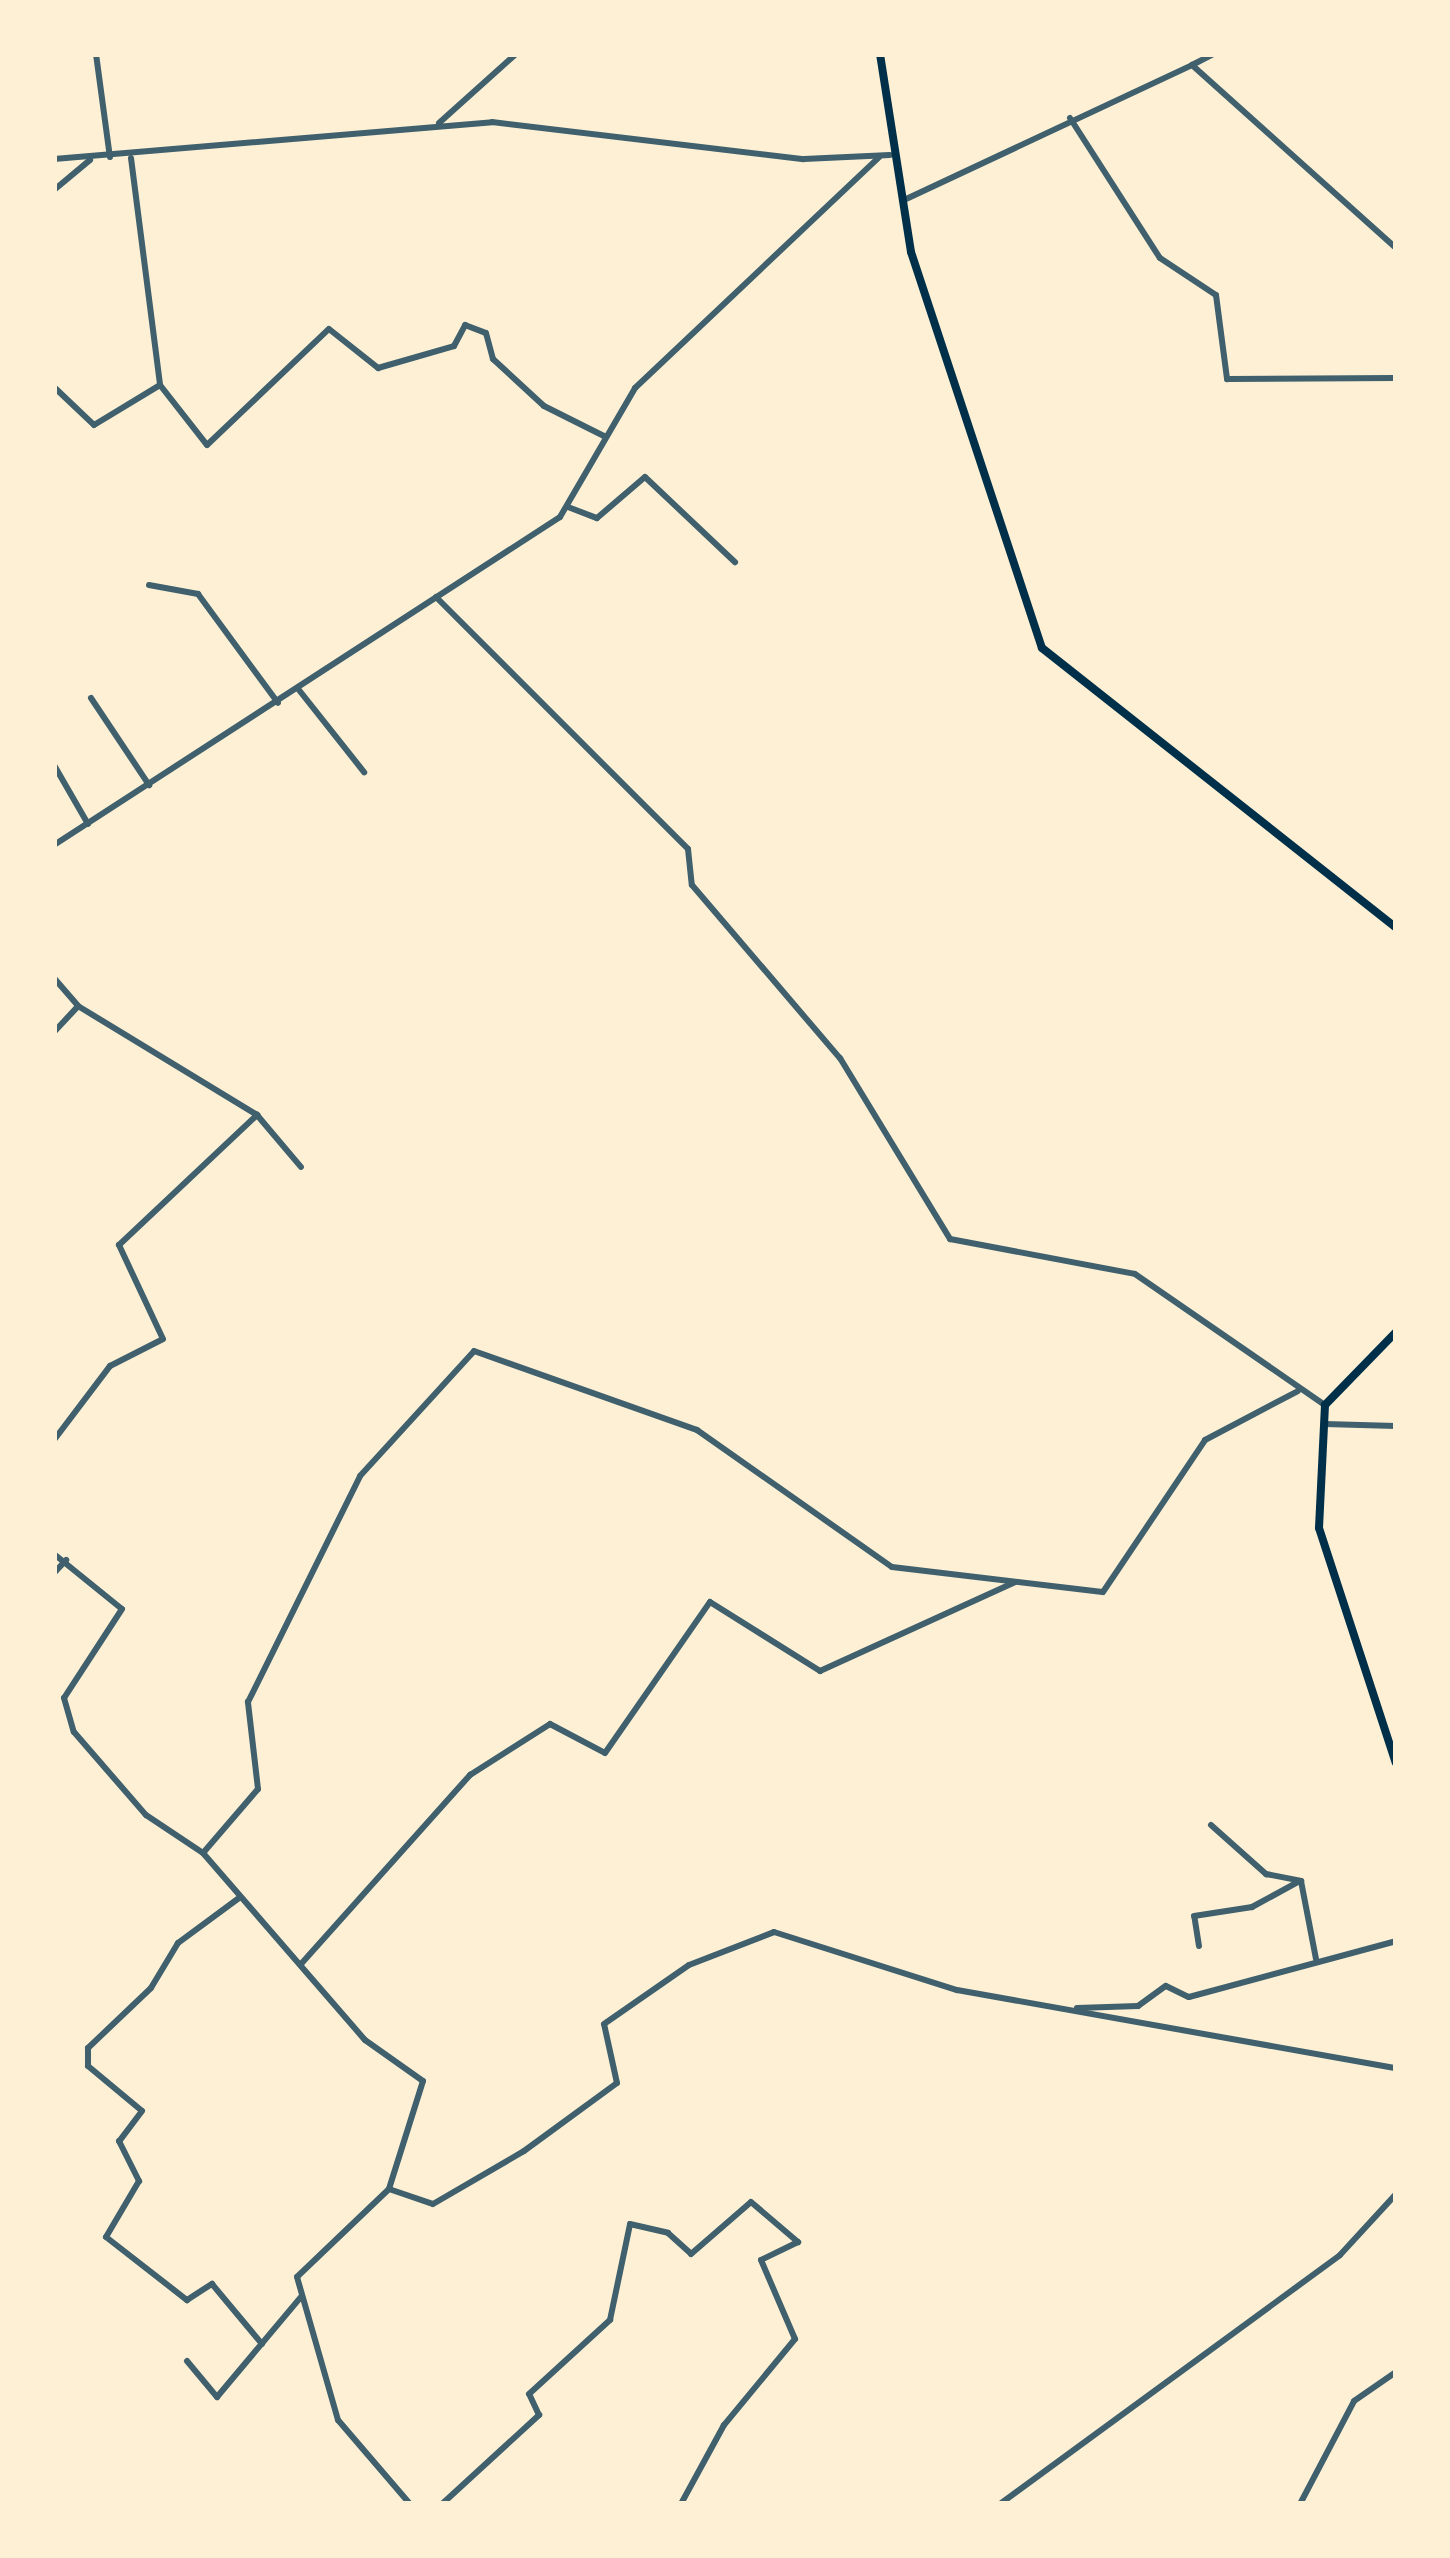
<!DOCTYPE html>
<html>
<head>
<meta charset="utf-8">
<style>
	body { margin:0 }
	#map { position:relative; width:1450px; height:2558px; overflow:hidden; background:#fdf0d5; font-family:"Exo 2",sans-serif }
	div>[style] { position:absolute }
	.minor>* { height:6px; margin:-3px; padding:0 3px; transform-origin:3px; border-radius:3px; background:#3f606c }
	.secondary>* { height:8px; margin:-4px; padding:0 4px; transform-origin:4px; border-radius:4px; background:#003049 }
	span { translate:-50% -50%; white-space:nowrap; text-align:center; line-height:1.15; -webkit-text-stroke:12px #fdf0d5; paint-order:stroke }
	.frame { position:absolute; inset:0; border:57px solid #fdf0d5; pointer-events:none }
</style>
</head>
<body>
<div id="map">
	<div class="minor">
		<div style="left:96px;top:54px;width:104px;rotate:82.3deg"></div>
		<div style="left:1192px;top:65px;width:25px;rotate:-27deg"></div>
		<div style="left:1070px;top:118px;width:166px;rotate:57.3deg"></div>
		<div style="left:1160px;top:258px;width:67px;rotate:33.5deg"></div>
		<div style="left:1216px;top:295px;width:85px;rotate:82.5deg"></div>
		<div style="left:1227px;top:379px;width:169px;rotate:-0.3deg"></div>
		<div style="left:439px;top:123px;width:103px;rotate:-41.9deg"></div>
		<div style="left:131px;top:158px;width:229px;rotate:82.7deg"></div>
		<div style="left:160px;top:385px;width:76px;rotate:51.9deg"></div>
		<div style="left:207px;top:445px;width:168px;rotate:-43.6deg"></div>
		<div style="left:329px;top:329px;width:63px;rotate:38.5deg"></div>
		<div style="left:378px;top:368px;width:79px;rotate:-16.1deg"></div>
		<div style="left:454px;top:346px;width:24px;rotate:-62deg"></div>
		<div style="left:465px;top:325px;width:22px;rotate:21deg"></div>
		<div style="left:486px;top:333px;width:27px;rotate:75deg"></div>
		<div style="left:493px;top:359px;width:69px;rotate:42.7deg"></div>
		<div style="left:544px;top:406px;width:67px;rotate:26.6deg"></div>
		<div style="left:54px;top:159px;width:440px;rotate:-4.8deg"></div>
		<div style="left:492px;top:122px;width:314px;rotate:6.8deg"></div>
		<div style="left:804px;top:159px;width:86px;rotate:-2.7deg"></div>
		<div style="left:54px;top:190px;width:47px;rotate:-39.8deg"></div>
		<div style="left:904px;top:200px;width:318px;rotate:-25.1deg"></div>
		<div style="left:1192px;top:65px;width:274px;rotate:41.9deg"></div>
		<div style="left:54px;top:387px;width:55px;rotate:43.5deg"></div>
		<div style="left:94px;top:425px;width:77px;rotate:-31.2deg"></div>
		<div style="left:568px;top:507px;width:31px;rotate:21deg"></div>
		<div style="left:597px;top:518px;width:63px;rotate:-40.5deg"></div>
		<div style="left:645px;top:477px;width:124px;rotate:43.4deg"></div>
		<div style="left:149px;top:585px;width:50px;rotate:10.4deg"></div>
		<div style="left:198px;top:594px;width:135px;rotate:53.7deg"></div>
		<div style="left:436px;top:597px;width:356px;rotate:45deg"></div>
		<div style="left:688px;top:849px;width:36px;rotate:84deg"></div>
		<div style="left:692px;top:885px;width:228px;rotate:49.5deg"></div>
		<div style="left:840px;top:1058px;width:212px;rotate:58.7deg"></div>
		<div style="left:950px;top:1239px;width:188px;rotate:10.7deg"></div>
		<div style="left:1135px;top:1274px;width:231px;rotate:34.6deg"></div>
		<div style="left:299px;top:690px;width:105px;rotate:51.6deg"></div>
		<div style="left:91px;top:698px;width:105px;rotate:56.3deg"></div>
		<div style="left:54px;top:765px;width:68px;rotate:60deg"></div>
		<div style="left:54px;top:845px;width:603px;rotate:-32.95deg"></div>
		<div style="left:560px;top:517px;width:149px;rotate:-59.8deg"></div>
		<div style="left:635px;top:388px;width:336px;rotate:-43.4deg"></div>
		<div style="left:54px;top:978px;width:37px;rotate:49deg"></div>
		<div style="left:54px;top:1032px;width:35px;rotate:-47deg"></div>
		<div style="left:78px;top:1006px;width:210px;rotate:31.3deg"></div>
		<div style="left:257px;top:1115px;width:68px;rotate:49.8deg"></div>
		<div style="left:1325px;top:1424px;width:71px;rotate:1.6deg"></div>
		<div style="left:54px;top:1440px;width:93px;rotate:-52.9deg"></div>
		<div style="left:110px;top:1366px;width:59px;rotate:-27deg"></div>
		<div style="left:163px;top:1339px;width:104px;rotate:-115.1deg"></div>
		<div style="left:119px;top:1245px;width:190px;rotate:-43.3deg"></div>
		<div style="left:54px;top:1554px;width:87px;rotate:39deg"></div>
		<div style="left:122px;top:1609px;width:106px;rotate:123.1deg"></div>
		<div style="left:64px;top:1698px;width:35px;rotate:74deg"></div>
		<div style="left:74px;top:1732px;width:110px;rotate:49.1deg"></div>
		<div style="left:146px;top:1815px;width:69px;rotate:33.7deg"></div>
		<div style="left:203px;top:1853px;width:247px;rotate:49.1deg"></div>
		<div style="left:365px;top:2040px;width:71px;rotate:35.3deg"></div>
		<div style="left:423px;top:2081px;width:113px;rotate:107.5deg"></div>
		<div style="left:389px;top:2189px;width:127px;rotate:136.3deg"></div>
		<div style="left:297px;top:2277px;width:149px;rotate:74deg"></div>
		<div style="left:338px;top:2420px;width:111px;rotate:49.4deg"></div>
		<div style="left:54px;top:1573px;width:18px;rotate:-47deg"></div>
		<div style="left:1211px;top:1825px;width:74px;rotate:41.7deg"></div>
		<div style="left:1266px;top:1874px;width:36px;rotate:11deg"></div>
		<div style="left:1301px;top:1881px;width:79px;rotate:79.1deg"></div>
		<div style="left:203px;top:1853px;width:84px;rotate:-49.3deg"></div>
		<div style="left:258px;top:1789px;width:88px;rotate:-96.6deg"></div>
		<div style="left:248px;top:1702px;width:252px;rotate:-63.6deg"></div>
		<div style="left:360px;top:1476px;width:169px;rotate:-47.6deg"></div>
		<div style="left:474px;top:1351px;width:237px;rotate:19.5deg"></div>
		<div style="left:697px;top:1430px;width:238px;rotate:35.1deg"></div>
		<div style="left:892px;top:1567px;width:212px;rotate:6.8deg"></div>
		<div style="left:1103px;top:1592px;width:183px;rotate:-56.1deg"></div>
		<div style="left:1205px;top:1440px;width:105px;rotate:-27.8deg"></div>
		<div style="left:239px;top:1898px;width:76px;rotate:143.6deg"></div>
		<div style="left:178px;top:1943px;width:52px;rotate:121deg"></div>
		<div style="left:151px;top:1988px;width:87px;rotate:136.4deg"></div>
		<div style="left:88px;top:2048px;width:18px;rotate:90deg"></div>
		<div style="left:88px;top:2066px;width:70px;rotate:39.8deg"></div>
		<div style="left:142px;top:2111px;width:38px;rotate:127deg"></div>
		<div style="left:119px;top:2141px;width:45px;rotate:63.4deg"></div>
		<div style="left:139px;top:2181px;width:65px;rotate:120.5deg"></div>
		<div style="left:106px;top:2237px;width:103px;rotate:37.9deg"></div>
		<div style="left:187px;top:2300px;width:30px;rotate:-33deg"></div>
		<div style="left:212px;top:2284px;width:78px;rotate:50.2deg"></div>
		<div style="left:1199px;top:1946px;width:30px;rotate:-99deg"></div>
		<div style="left:1194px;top:1916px;width:59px;rotate:-8.8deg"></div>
		<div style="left:1252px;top:1907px;width:52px;rotate:-28.5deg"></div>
		<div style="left:301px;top:1964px;width:254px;rotate:-48.2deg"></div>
		<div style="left:470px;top:1775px;width:95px;rotate:-32.5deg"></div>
		<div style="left:550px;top:1724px;width:62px;rotate:27.8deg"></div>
		<div style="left:605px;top:1753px;width:184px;rotate:-55.2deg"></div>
		<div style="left:710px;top:1602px;width:130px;rotate:32.1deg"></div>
		<div style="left:820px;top:1671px;width:214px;rotate:-24.5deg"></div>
		<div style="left:1077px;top:2008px;width:61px;rotate:-1.9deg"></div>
		<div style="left:1138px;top:2006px;width:34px;rotate:-36deg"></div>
		<div style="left:1166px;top:1986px;width:25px;rotate:26deg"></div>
		<div style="left:1189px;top:1997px;width:214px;rotate:-15.1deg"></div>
		<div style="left:389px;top:2189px;width:46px;rotate:18.8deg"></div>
		<div style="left:433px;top:2204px;width:105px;rotate:-30.2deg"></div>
		<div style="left:524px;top:2151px;width:115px;rotate:-36.2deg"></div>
		<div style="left:617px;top:2083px;width:60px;rotate:-102.4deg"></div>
		<div style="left:604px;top:2024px;width:103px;rotate:-34.8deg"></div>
		<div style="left:689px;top:1965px;width:91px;rotate:-21.2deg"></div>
		<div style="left:774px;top:1932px;width:192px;rotate:17.6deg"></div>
		<div style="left:957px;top:1990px;width:446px;rotate:10.1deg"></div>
		<div style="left:187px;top:2361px;width:47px;rotate:50.2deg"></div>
		<div style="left:217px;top:2397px;width:131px;rotate:-50deg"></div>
		<div style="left:442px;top:2504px;width:132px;rotate:-42.5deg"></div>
		<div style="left:539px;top:2415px;width:23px;rotate:-115deg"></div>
		<div style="left:529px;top:2394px;width:110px;rotate:-42.4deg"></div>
		<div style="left:610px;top:2320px;width:98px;rotate:-78.2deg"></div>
		<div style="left:630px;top:2224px;width:39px;rotate:13deg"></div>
		<div style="left:668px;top:2233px;width:31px;rotate:42deg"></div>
		<div style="left:691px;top:2254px;width:79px;rotate:-40.9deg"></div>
		<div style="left:751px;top:2202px;width:62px;rotate:40.4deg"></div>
		<div style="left:798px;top:2242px;width:41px;rotate:154.1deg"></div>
		<div style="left:761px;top:2260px;width:86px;rotate:66.7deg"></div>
		<div style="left:795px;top:2339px;width:112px;rotate:129.5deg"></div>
		<div style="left:724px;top:2425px;width:90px;rotate:118.6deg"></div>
		<div style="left:1000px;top:2504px;width:421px;rotate:-36.2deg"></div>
		<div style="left:1340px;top:2255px;width:83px;rotate:-47.4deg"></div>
		<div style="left:1300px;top:2504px;width:116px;rotate:-62.3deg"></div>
		<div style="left:1354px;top:2401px;width:51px;rotate:-34.6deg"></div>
	</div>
	<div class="secondary">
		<div style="left:880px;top:54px;width:200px;rotate:81.1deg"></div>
		<div style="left:911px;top:252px;width:417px;rotate:71.7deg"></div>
		<div style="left:1042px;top:648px;width:451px;rotate:38.3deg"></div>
		<div style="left:1396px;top:1332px;width:102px;rotate:134.2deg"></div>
		<div style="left:1325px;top:1405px;width:123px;rotate:92.8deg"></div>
		<div style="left:1319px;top:1528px;width:247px;rotate:71.9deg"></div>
	</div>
	<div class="frame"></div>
</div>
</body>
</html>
